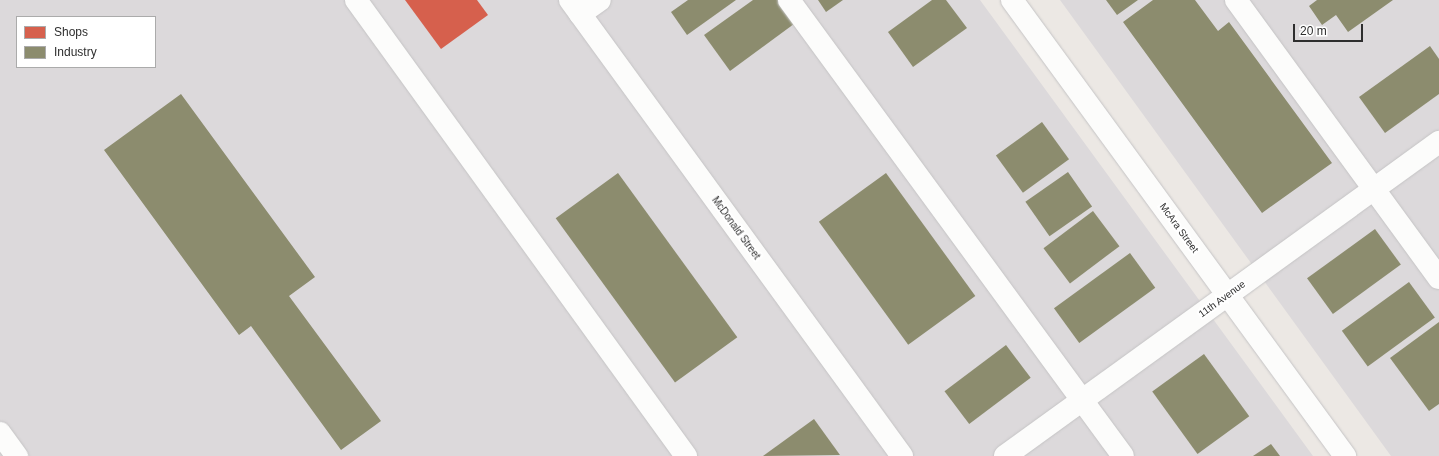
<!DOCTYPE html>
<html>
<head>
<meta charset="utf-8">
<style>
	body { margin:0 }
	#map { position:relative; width:1439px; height:456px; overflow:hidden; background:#ece8e4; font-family:Helvetica,sans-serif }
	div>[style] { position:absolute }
	.industrial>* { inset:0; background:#dcd9db }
	.shops>* { inset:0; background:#d6604d }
	.industry>* { inset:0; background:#8c8c6e; transform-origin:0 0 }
	.roads { filter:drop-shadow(0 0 1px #c5c4c5) drop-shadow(0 0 1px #c5c4c5) }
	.minor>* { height:22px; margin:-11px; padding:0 11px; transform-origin:11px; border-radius:11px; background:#fcfcfb }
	span { translate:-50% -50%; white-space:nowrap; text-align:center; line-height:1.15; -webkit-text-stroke:4px #fff; paint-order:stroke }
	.street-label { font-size:10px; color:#2e2e2e }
	.legend { position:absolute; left:16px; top:16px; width:140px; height:52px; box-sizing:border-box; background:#fff; border:1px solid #ababab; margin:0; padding:5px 7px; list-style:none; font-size:12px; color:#2e2e2e }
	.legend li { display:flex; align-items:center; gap:8px; height:20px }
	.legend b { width:20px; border:1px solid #ababab }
	.scale { position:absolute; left:1293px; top:24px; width:70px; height:18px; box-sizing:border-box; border:2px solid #2e2e2e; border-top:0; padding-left:5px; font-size:12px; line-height:14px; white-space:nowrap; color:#2e2e2e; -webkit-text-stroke:3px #fff; paint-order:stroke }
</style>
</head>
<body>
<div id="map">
	<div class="industrial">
		<div style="clip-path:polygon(evenodd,0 0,980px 0,1313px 456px,0 456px,0 0,17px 17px,155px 17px,155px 67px,17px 67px,17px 17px)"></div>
		<div style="clip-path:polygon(1060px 0,1439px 0,1439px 456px,1391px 456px)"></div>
	</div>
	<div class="shops">
		<div style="clip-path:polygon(405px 0,477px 0,488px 15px,441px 49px)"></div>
	</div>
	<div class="industry">
		<div style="clip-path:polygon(688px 0,736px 0,687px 35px,671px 12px)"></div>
		<div style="clip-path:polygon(753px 0,783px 0,798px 21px,730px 71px,704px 35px)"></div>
		<div style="clip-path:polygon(818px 0,843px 0,826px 12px)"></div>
		<div style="clip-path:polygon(932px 0,946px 0,967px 28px,913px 67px,888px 32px)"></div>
		<div style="clip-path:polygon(1106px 0,1138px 0,1117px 15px)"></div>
		<div style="clip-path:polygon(1153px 0,1195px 0,1218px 31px,1229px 22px,1332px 163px,1262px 213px,1123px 22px)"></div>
		<div style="clip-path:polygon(1317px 0,1393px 0,1348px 32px,1336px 15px,1322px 25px,1309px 6px)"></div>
		<div style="clip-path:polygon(1430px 46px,1439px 59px,1439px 94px,1385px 133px,1359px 97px)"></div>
		<div style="clip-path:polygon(181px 94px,315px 277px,289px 296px,381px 421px,341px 450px,251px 326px,239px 335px,104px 150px)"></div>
		<div style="left:1042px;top:122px;width:46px;height:57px;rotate:54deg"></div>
		<div style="left:1068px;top:172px;width:42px;height:52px;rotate:55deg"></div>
		<div style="left:618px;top:173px;width:203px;height:77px;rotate:54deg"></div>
		<div style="left:886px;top:173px;width:152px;height:83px;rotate:54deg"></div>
		<div style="left:1093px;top:211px;width:44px;height:62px;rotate:53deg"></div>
		<div style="left:1375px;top:229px;width:44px;height:84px;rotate:54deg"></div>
		<div style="left:1130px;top:253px;width:43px;height:94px;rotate:54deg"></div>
		<div style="left:1409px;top:282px;width:44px;height:83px;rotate:54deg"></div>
		<div style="clip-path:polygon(1439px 322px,1439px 404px,1429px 411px,1390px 358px)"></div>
		<div style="left:1006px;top:345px;width:41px;height:77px;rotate:53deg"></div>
		<div style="left:1204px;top:354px;width:77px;height:64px;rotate:54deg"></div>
		<div style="clip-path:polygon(814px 419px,840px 455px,763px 456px)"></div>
		<div style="clip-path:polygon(1271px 444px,1280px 456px,1253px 456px)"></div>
	</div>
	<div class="roads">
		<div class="minor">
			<div style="left:356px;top:0;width:563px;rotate:54.11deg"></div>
			<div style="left:570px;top:0;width:564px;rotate:53.94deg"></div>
			<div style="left:789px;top:0;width:565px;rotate:53.78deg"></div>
			<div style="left:1012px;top:0;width:565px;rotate:53.86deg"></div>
			<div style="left:1236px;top:0;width:344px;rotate:53.9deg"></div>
			<div style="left:580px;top:14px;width:24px;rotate:-35deg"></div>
			<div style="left:0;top:433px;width:29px;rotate:54deg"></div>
			<div style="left:1005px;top:456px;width:536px;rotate:-35.89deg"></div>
		</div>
	</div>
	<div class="street-label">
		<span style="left:736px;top:228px;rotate:54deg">McDonald Street</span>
		<span style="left:1179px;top:228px;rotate:54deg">McAra Street</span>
		<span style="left:1222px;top:299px;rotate:-36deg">11th Avenue</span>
	</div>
	<ul class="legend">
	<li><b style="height:11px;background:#d6604d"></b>Shops</li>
	<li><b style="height:11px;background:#8c8c6e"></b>Industry</li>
	</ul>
	<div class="scale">20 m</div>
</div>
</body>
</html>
